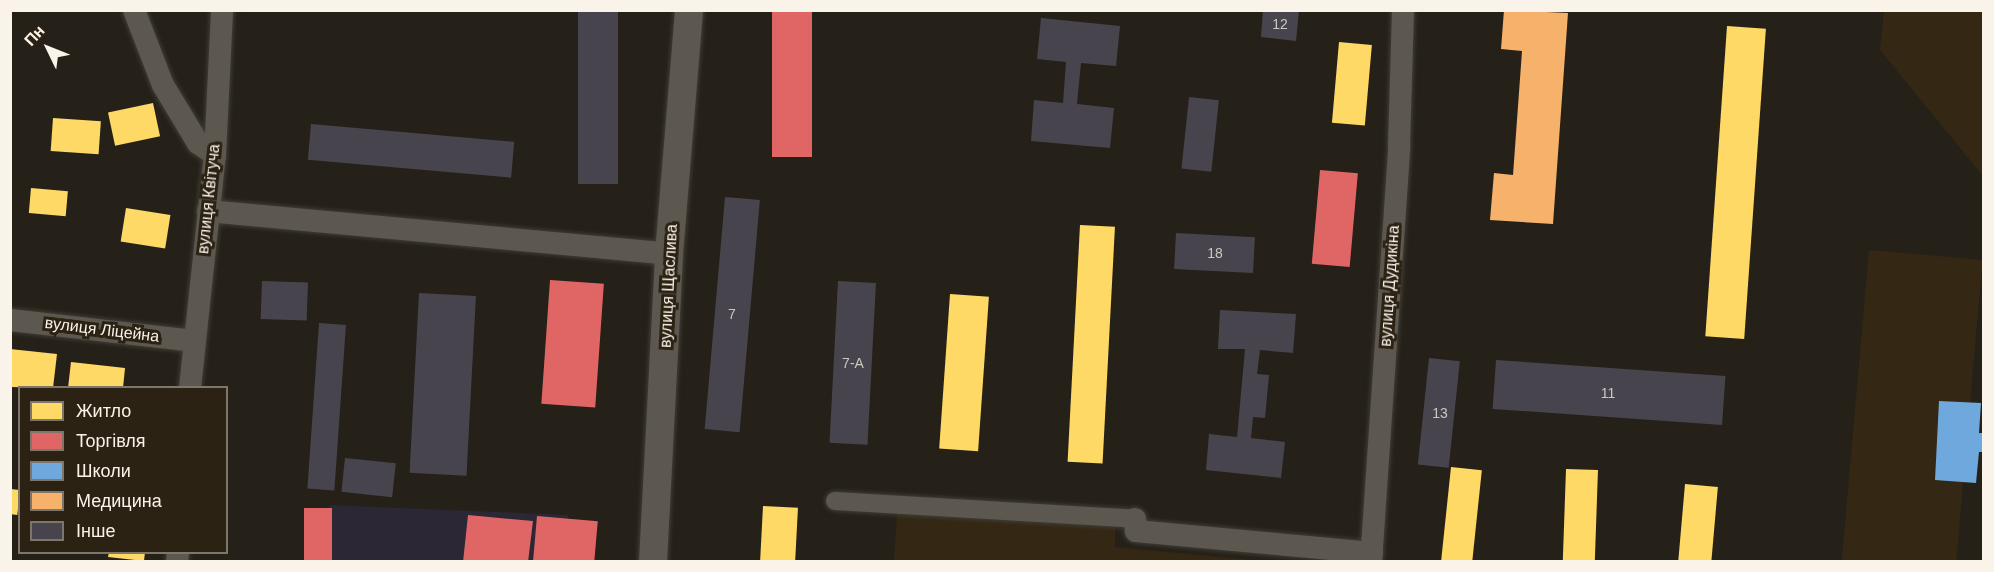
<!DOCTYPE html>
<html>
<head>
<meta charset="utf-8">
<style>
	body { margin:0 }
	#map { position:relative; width:1994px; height:572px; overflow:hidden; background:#252119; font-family:Arial,sans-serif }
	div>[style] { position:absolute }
	.commercial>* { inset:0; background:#2b2735 }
	.built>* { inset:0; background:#342814; transform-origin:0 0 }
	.homes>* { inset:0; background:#ffd966; transform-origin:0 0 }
	.shops>* { inset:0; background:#e06666; transform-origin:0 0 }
	.schools>* { inset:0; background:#6fa8dc }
	.health>* { inset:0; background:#f6b26b }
	.building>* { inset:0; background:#48444e; transform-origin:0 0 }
	.roads { filter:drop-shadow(0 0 2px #403d36) drop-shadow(0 0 2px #403d36) }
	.pedestrian>* { height:18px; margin:-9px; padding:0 9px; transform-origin:9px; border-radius:9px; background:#5c5850 }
	.minor>* { height:22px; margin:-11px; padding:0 11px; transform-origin:11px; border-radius:11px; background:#5c5850 }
	.tertiary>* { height:28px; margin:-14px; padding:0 14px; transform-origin:14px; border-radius:14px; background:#5c5850 }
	span { translate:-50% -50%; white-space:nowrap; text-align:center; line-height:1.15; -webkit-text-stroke:6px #2b2213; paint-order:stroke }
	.number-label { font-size:14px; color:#cdc7c2 }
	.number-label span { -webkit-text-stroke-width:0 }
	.street-label { font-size:16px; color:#f9f3e9 }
	.frame { position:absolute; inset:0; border:12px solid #f9f3e9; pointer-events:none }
	.legend { position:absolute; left:18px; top:386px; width:210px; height:168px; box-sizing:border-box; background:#2b2213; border:2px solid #7d7669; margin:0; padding:8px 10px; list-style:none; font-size:18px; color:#f9f3e9 }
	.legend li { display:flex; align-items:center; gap:12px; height:30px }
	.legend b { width:30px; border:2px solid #7d7669 }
	.north { position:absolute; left:18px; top:18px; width:60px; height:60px; -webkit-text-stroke:4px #2b2213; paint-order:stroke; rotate:313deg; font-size:16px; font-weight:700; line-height:24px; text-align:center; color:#f9f3e9 }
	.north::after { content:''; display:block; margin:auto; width:21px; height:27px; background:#f9f3e9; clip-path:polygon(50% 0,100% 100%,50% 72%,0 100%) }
</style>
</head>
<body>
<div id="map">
	<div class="commercial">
		<div style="clip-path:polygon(329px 505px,568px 515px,565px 561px,326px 562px)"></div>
	</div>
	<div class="built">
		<div style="clip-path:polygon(1884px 11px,1983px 11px,1983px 176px,1880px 50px)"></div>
		<div style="left:1869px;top:250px;width:114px;height:312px;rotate:5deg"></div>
		<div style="clip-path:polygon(897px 513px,1115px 527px,1115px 547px,1264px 561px,894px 562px)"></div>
	</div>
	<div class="homes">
		<div style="left:1727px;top:26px;width:39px;height:311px;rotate:4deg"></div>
		<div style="left:1339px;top:42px;width:33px;height:81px;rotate:5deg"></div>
		<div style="left:153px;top:103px;width:34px;height:46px;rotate:78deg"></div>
		<div style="left:53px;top:118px;width:48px;height:33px;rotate:4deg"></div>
		<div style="left:31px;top:188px;width:37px;height:25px;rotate:5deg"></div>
		<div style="left:126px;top:208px;width:45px;height:34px;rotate:9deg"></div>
		<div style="left:1080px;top:225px;width:35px;height:237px;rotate:3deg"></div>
		<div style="left:950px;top:294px;width:39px;height:155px;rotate:4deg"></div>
		<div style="clip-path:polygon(10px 349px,57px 354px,53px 388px,10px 387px)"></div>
		<div style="clip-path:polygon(71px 362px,125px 368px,123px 388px,68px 388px)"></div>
		<div style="left:1451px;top:467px;width:31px;height:95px;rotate:6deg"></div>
		<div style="left:1566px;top:469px;width:32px;height:93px;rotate:2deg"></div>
		<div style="left:1685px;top:484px;width:33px;height:78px;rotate:5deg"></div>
		<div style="left:10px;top:489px;width:10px;height:25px;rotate:6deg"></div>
		<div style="left:763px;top:506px;width:35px;height:56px;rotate:3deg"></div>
		<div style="clip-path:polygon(109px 552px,145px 552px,144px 561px,108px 557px)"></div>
	</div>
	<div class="shops">
		<div style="left:772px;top:10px;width:40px;height:147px"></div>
		<div style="left:1320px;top:170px;width:38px;height:94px;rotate:5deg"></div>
		<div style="left:550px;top:280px;width:54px;height:124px;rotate:4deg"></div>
		<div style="left:304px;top:508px;width:28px;height:54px"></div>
		<div style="clip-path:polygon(468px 515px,533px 521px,528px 562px,463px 562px)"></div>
		<div style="left:537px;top:516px;width:61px;height:46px;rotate:5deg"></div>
	</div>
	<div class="schools">
		<div style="clip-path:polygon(1939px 401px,1981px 403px,1979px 433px,1984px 433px,1984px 452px,1979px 452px,1976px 483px,1935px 480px)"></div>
	</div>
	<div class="health">
		<div style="clip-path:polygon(1504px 10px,1568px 13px,1553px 224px,1490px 220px,1494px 173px,1513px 175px,1522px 51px,1501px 49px)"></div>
	</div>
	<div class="building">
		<div style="left:578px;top:10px;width:40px;height:174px"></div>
		<div style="clip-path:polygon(1263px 10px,1299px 10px,1296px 41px,1261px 37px)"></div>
		<div style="clip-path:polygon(1041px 18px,1120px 26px,1116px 66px,1081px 63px,1077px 104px,1114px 108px,1110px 148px,1031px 141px,1034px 100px,1063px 103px,1066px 62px,1037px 59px)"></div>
		<div style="left:1189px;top:97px;width:30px;height:72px;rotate:6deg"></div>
		<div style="left:311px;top:124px;width:204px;height:36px;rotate:5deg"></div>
		<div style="left:725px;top:197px;width:35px;height:233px;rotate:5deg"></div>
		<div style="left:1176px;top:233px;width:79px;height:36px;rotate:3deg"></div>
		<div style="left:262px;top:281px;width:46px;height:38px;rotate:2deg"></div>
		<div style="left:838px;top:281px;width:38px;height:162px;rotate:3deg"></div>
		<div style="left:419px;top:293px;width:57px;height:180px;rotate:3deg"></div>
		<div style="clip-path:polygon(1220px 310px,1296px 314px,1293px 353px,1260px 350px,1257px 374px,1269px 375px,1265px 418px,1253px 417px,1251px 438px,1285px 442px,1281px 478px,1206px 470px,1209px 434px,1237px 437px,1245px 349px,1218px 349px)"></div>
		<div style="left:319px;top:323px;width:27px;height:166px;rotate:4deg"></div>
		<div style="left:1429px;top:358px;width:31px;height:107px;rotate:6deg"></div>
		<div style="left:1496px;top:360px;width:230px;height:49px;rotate:4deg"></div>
		<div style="left:345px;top:458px;width:51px;height:34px;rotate:6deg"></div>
	</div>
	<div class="roads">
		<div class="pedestrian">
			<div style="left:835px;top:501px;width:301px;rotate:3.4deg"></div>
		</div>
		<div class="minor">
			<div style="left:134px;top:10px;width:80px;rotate:68.9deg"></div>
			<div style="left:163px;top:85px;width:68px;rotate:58.9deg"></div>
			<div style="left:198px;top:143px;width:21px;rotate:35deg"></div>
			<div style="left:208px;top:211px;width:463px;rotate:5.3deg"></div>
			<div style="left:10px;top:320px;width:185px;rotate:6.5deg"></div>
			<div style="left:190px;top:388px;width:234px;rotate:-83.9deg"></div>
			<div style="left:215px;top:155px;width:145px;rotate:-87.2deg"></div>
			<div style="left:1135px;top:519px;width:12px;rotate:85deg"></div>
			<div style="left:1136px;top:531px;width:237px;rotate:5.3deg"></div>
			<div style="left:177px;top:562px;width:10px;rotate:-84deg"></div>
			<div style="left:1371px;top:562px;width:417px;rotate:-86.1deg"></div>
			<div style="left:1399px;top:146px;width:136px;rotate:-88.3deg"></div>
		</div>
		<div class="tertiary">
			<div style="left:653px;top:562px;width:308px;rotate:-87deg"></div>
			<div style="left:669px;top:254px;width:245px;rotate:-85.3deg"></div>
		</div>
	</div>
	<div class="number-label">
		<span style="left:1280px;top:24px">12</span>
		<span style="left:1215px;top:253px">18</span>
		<span style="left:732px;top:314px">7</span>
		<span style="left:853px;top:363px">7-А</span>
		<span style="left:1608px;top:393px">11</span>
		<span style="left:1440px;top:413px">13</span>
	</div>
	<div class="street-label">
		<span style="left:209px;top:199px;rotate:-84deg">вулиця Квітуча</span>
		<span style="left:669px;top:286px;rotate:-87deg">вулиця Щаслива</span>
		<span style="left:1390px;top:286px;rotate:-86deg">вулиця Дудикіна</span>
		<span style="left:102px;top:330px;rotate:7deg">вулиця Ліцейна</span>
	</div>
	<div class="frame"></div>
	<ul class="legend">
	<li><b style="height:16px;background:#ffd966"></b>Житло</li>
	<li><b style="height:16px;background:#e06666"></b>Торгівля</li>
	<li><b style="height:16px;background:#6fa8dc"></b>Школи</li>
	<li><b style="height:16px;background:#f6b26b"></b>Медицина</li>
	<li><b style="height:16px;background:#48444e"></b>Інше</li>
	</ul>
	<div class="north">Пн</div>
</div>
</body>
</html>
